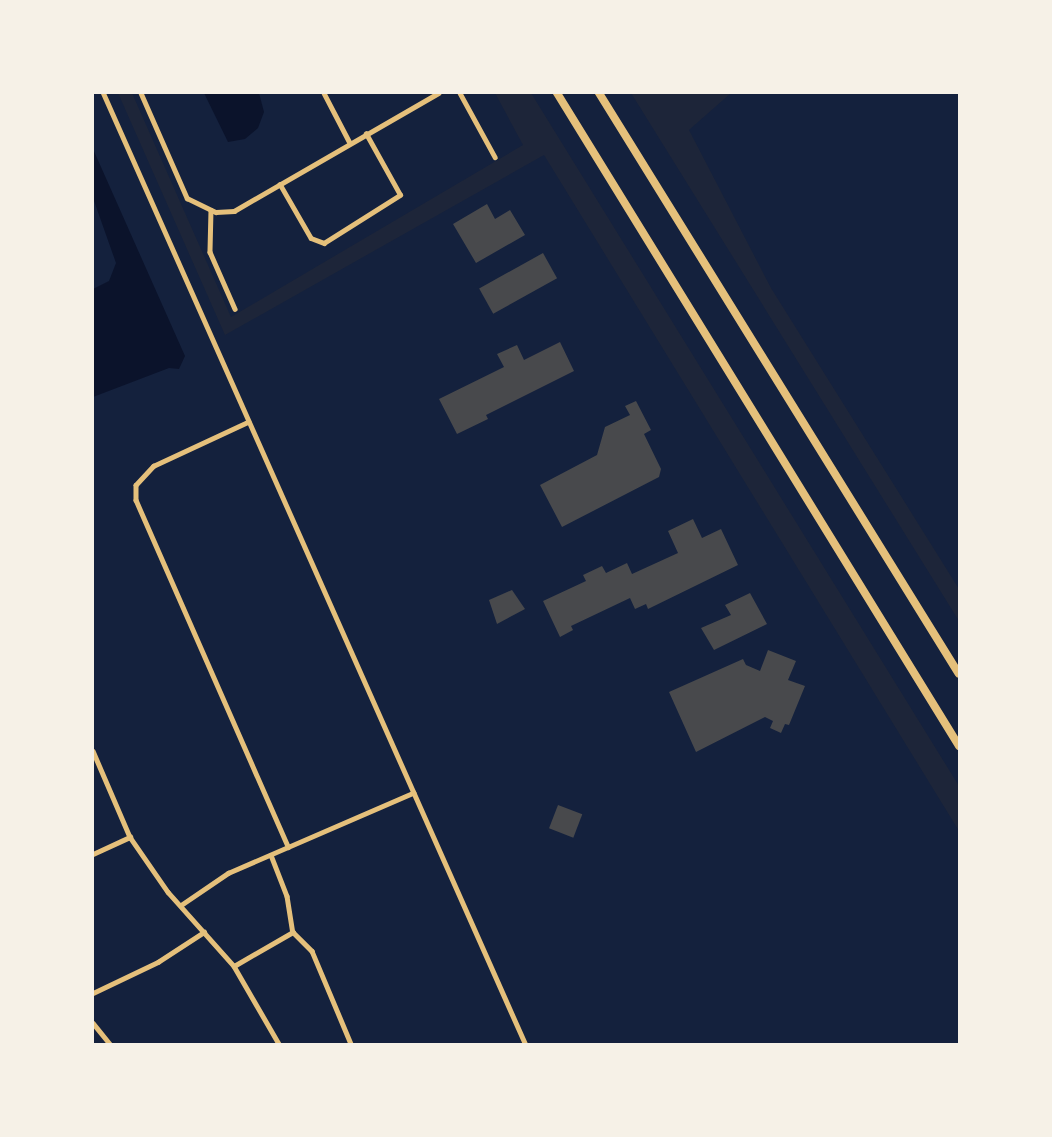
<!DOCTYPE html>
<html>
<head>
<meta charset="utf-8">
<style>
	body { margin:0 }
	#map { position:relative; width:1052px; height:1137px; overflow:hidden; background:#14213d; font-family:Mulish,sans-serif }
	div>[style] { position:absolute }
	.green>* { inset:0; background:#1d2539 }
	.water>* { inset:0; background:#0b132b }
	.building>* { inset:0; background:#48494c; transform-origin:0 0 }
	.minor>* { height:4.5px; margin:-2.25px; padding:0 2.25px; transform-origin:2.25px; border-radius:2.25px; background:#e5c07b }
	.tertiary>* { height:5px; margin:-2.5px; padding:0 2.5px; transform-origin:2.5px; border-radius:2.5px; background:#e5c07b }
	.motorway>* { height:8px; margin:-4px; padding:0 4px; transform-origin:4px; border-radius:4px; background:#e5c07b }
	span { translate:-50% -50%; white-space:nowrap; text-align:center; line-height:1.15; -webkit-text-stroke:6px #f6f1e7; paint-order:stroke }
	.frame { position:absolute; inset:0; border:94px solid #f6f1e7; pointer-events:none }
</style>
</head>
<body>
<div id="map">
	<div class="green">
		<div style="clip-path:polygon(118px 93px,132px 93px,231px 317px,523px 145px,495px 93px,531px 93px,959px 786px,959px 831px,544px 155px,225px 335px)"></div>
		<div style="clip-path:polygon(631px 93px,731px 93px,689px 130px,771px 288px,959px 589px,959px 621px)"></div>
	</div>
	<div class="water">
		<div style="clip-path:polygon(204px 93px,259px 93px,264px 112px,258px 128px,245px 139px,228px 142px)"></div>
		<div style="clip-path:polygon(93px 149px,185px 356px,179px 369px,169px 368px,93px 397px,93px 289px,109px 281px,116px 263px,93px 198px)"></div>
	</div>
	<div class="building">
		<div style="clip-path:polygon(487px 204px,495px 219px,510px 210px,525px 235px,476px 263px,453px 224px)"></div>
		<div style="left:543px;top:253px;width:29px;height:73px;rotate:61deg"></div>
		<div style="clip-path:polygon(560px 342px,574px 371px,486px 415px,488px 419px,457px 434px,439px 399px,504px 367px,497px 354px,517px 345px,524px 360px)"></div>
		<div style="clip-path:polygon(636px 401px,651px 430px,644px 434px,661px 469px,659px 477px,562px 527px,540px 485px,597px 455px,605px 427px,630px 415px,625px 406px)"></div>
		<div style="clip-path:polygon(693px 519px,702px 538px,721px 529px,738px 565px,648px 609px,646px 604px,635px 609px,630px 598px,571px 626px,573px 630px,560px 637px,543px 601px,586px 581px,583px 575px,602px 566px,606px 573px,627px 563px,632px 574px,678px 553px,668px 531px)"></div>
		<div style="clip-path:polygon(512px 590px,525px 609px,497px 624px,489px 600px)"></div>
		<div style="clip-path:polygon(750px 593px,767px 624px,714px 650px,701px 628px,731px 615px,725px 605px)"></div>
		<div style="clip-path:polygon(768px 650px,796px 661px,788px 680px,805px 686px,789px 725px,785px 724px,781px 733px,770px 728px,773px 721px,765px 717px,696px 752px,669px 692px,743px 659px,746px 665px,760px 671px)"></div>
		<div style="left:558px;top:805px;width:26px;height:25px;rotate:21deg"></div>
	</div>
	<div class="minor">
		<div style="left:141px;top:93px;width:115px;rotate:66.3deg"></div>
		<div style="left:187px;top:198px;width:32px;rotate:26deg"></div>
		<div style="left:216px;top:212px;width:18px;rotate:-3deg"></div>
		<div style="left:234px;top:211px;width:236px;rotate:-30deg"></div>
		<div style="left:324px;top:93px;width:56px;rotate:62.5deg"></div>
		<div style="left:460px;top:93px;width:73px;rotate:61.3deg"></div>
		<div style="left:280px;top:184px;width:62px;rotate:60.1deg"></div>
		<div style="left:311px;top:238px;width:14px;rotate:21deg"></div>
		<div style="left:324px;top:243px;width:90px;rotate:-32.3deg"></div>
		<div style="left:400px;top:195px;width:70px;rotate:-119.1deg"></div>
		<div style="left:211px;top:210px;width:42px;rotate:91.4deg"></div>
		<div style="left:210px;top:252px;width:62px;rotate:66.3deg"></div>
		<div style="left:249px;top:422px;width:105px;rotate:155.1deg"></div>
		<div style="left:154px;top:466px;width:26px;rotate:133deg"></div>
		<div style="left:136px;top:485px;width:15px;rotate:90deg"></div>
		<div style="left:136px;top:500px;width:379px;rotate:66.3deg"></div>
		<div style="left:93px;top:751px;width:94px;rotate:66.7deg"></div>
		<div style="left:130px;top:837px;width:67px;rotate:55.4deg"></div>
		<div style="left:168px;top:892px;width:99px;rotate:48.3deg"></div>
		<div style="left:234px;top:966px;width:90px;rotate:60deg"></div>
		<div style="left:93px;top:854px;width:41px;rotate:-24.7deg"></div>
		<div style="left:271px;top:855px;width:44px;rotate:68.7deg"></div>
		<div style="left:287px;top:896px;width:36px;rotate:81deg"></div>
		<div style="left:293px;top:932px;width:27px;rotate:45deg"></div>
		<div style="left:312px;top:951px;width:101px;rotate:67.2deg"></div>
		<div style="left:181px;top:905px;width:57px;rotate:-34.2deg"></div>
		<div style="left:228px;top:873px;width:202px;rotate:-23.4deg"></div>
		<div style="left:234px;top:966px;width:68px;rotate:-30deg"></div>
		<div style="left:93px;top:993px;width:72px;rotate:-25.5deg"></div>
		<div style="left:158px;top:962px;width:55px;rotate:-33.1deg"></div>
		<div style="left:93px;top:1023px;width:27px;rotate:51deg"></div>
	</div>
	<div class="tertiary">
		<div style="left:103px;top:93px;width:1040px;rotate:66.07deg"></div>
	</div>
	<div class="motorway">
		<div style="left:557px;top:93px;width:767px;rotate:58.38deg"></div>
		<div style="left:599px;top:93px;width:683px;rotate:58.22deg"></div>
	</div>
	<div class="frame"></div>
</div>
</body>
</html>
